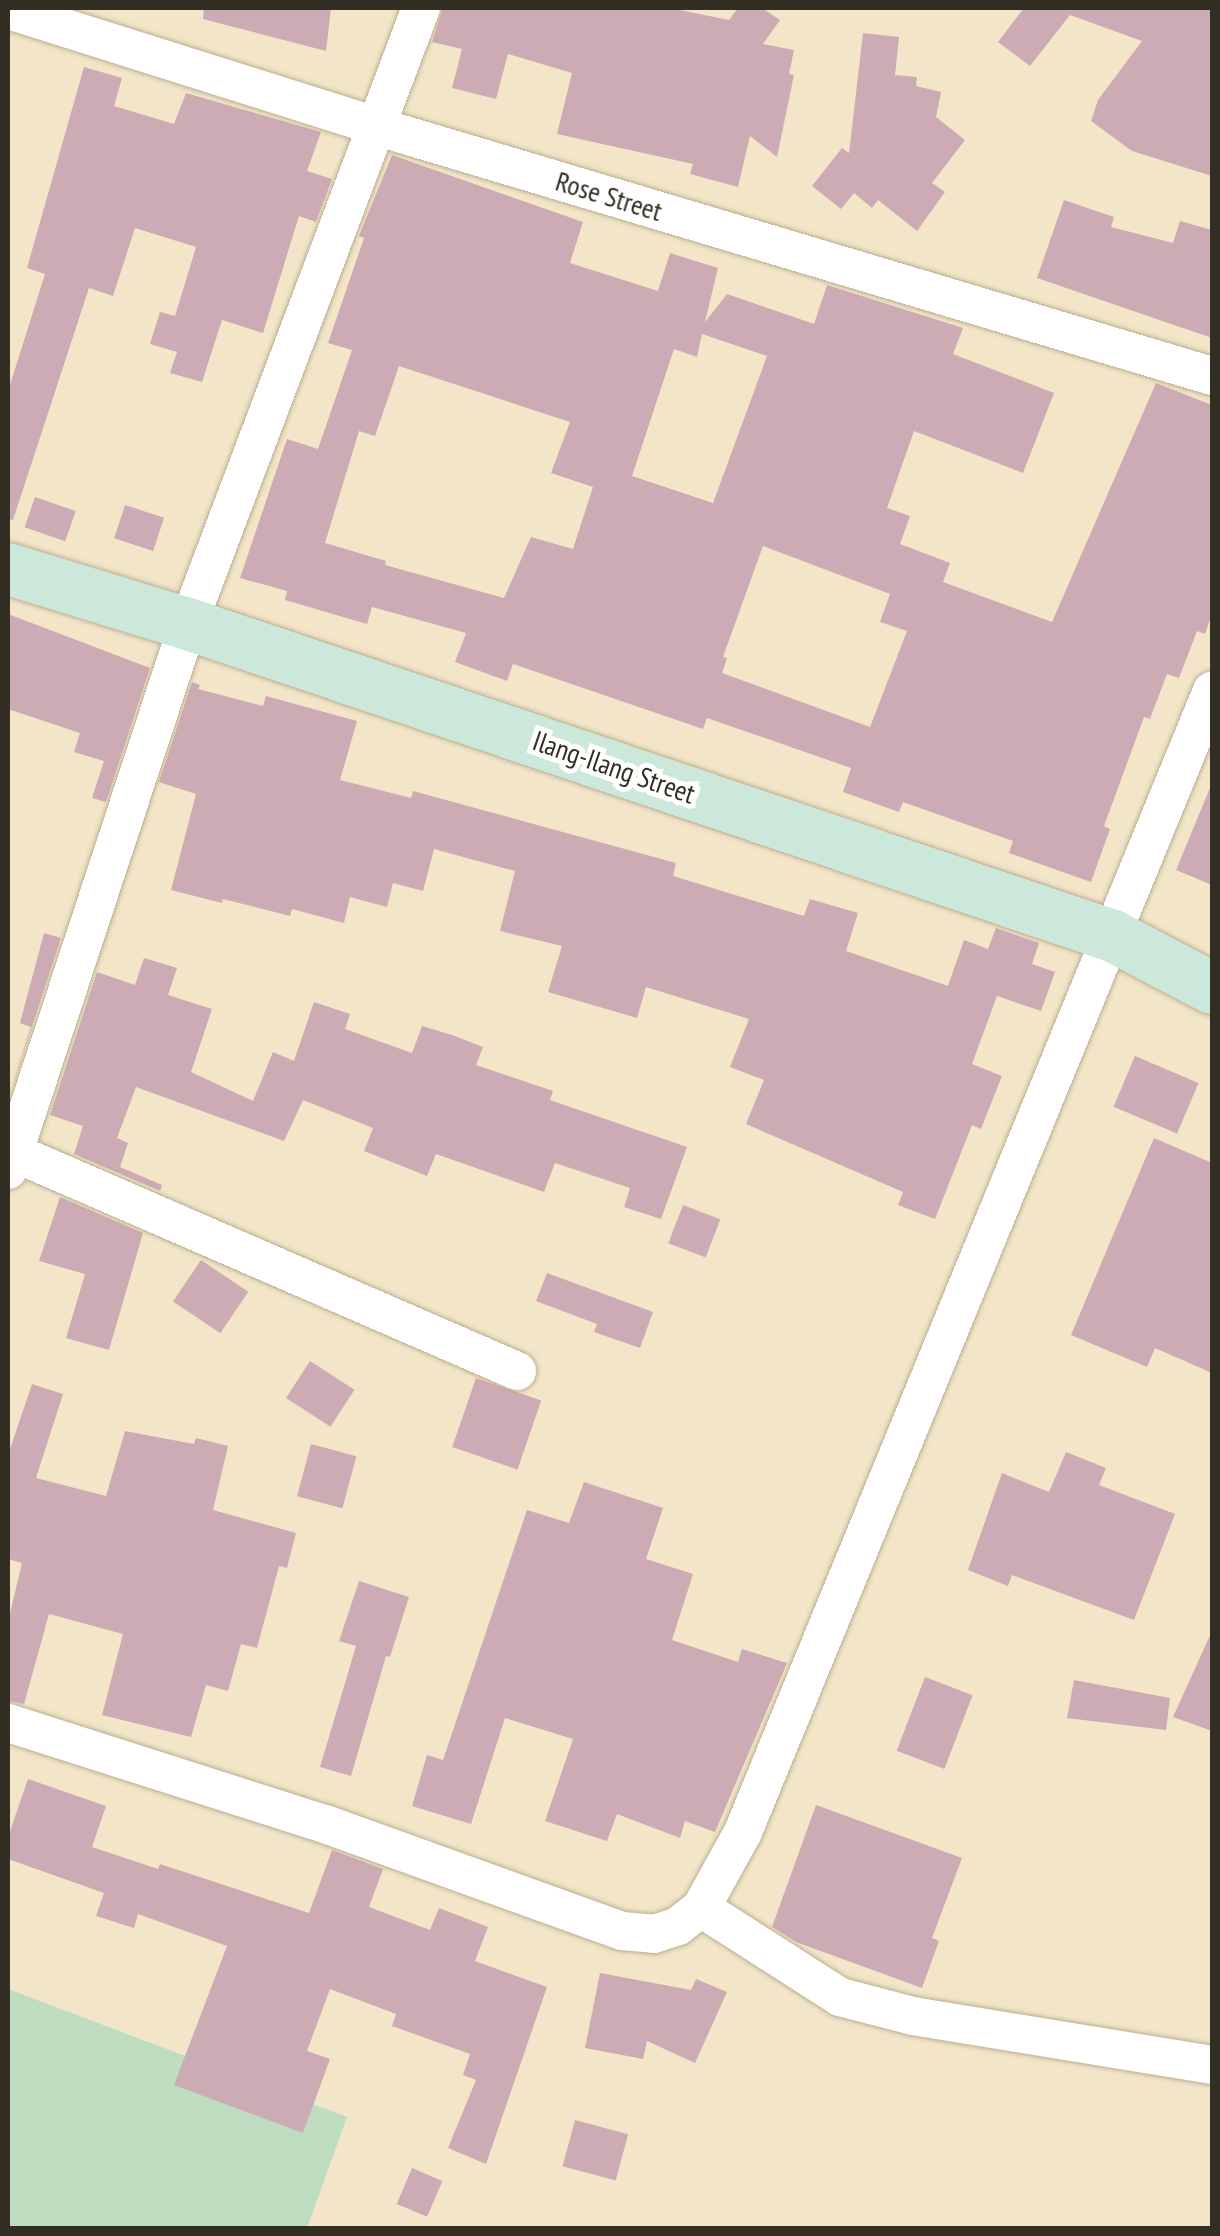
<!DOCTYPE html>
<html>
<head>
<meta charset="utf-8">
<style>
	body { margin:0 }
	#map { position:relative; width:1220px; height:2236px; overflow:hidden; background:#f3e5c8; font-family:"PT Sans Narrow",sans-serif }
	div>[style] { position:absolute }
	.green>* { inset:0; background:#bddcc0 }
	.building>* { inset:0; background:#cdabb4; transform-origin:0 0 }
	.roads { filter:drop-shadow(0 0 2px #bbae92) drop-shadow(0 0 2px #bbae92) }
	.street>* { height:38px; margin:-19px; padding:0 19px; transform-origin:19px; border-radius:19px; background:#fff }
	.secondary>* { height:52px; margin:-26px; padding:0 26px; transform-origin:26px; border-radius:26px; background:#cbe8db }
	span { translate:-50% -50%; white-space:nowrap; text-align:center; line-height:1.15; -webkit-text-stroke:10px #fff; paint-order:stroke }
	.street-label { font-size:28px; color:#332e23 }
	.frame { position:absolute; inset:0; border:10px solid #332e23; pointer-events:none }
</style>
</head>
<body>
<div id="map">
	<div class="green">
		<div style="clip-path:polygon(8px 1989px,347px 2117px,307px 2228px,8px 2228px)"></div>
	</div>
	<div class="building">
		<div style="clip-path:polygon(204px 8px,331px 8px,326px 51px,203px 19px)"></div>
		<div style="clip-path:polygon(443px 8px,670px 8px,729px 20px,738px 8px,762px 8px,780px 20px,763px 44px,794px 50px,789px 74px,794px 75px,777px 157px,750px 136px,738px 187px,690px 174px,693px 164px,557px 134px,572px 73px,508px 54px,496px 99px,452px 88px,462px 49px,432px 42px)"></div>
		<div style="clip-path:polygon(1024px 8px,1212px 8px,1212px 176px,1132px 151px,1091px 121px,1098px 100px,1142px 41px,1070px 15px,1030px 66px,998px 42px)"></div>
		<div style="clip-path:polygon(863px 33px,899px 37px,895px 75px,917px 77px,916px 86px,941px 92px,936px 117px,965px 140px,932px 183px,945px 192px,917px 231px,878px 200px,872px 208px,854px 193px,841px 209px,812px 186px,842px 148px,849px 153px)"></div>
		<div style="clip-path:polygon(84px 67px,122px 78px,114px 106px,174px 124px,186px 93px,321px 132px,307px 171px,332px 179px,316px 222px,299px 216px,263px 333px,222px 320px,202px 382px,170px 373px,177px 352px,150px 344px,160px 312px,175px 316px,196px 247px,135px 228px,113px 296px,89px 288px,13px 520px,8px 519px,8px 391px,45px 274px,27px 268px)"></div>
		<div style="clip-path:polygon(evenodd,392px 155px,583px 222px,570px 263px,658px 291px,670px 253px,718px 268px,705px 322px,727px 294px,814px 324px,827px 285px,963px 328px,953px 354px,1054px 393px,1023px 473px,914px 431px,887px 508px,910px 516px,900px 544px,950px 563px,943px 582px,1052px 622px,1156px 383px,1212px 405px,1212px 614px,1205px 634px,1197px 631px,1179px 678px,1167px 674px,1150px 719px,1144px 717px,1104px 826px,1110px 829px,1091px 882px,1009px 853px,1013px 841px,903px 802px,899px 812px,843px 792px,851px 768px,707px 718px,703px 729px,513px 664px,507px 681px,455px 662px,466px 633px,372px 607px,367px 624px,285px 600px,287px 591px,240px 578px,287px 439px,318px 449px,352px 350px,328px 343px,364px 238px,359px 236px,392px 155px,702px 334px,767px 356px,713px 503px,632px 476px,674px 349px,697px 357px,702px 334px,392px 155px,399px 366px,570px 422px,551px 473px,593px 487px,573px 549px,531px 537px,504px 598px,385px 565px,386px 561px,325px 543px,359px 431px,375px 436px,399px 366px,392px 155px,763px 546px,890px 594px,880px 622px,907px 631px,870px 727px,722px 673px,727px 658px,723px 657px,763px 546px)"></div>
		<div style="clip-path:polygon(1064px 200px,1114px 217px,1111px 227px,1173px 243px,1180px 221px,1212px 230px,1212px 338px,1037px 278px)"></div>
		<div style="left:35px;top:497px;width:43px;height:32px;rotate:19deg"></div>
		<div style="left:125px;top:505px;width:41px;height:35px;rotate:18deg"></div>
		<div style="clip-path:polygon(8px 614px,150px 668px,106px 802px,92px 798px,104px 761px,74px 752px,80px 733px,8px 709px)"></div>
		<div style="clip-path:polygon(192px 682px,200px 685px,198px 689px,263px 706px,266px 696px,357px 721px,340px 780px,411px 798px,413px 791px,676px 863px,673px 876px,804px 916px,810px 899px,858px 913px,846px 951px,948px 986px,964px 940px,988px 949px,996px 928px,1039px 943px,1032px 964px,1055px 972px,1041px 1011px,997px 996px,972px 1064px,1002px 1076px,981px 1129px,972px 1125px,935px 1219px,898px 1205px,903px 1192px,746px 1124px,764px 1080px,730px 1067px,749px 1019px,646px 987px,637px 1018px,548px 992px,562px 946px,500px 931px,515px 871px,434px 849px,423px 891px,393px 883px,387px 907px,350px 897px,344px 923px,292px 909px,290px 916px,223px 899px,222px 903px,171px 890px,196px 794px,159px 782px)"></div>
		<div style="clip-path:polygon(1212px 783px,1212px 885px,1176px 870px)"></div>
		<div style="clip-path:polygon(44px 933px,61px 938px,8px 1100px,31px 1027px,20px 1023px)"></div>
		<div style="clip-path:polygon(144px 958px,177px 968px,168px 995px,212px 1009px,191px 1072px,253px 1101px,273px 1052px,294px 1061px,314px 1002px,350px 1014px,345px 1029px,412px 1053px,422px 1026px,452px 1035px,483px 1047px,476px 1065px,553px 1091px,550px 1100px,687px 1147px,661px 1219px,624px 1207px,630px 1188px,555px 1163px,544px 1192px,436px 1154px,427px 1176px,364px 1151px,373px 1128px,303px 1100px,284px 1141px,136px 1087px,117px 1138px,128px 1143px,120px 1167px,162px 1185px,160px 1191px,74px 1154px,83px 1126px,50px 1115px,97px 972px,135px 985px)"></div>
		<div style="left:1135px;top:1056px;width:69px;height:55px;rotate:23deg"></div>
		<div style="clip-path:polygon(1154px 1138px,1212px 1163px,1212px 1373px,1155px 1348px,1147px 1367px,1071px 1335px)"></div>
		<div style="clip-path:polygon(60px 1197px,143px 1233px,109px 1350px,66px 1338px,85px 1274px,39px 1261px)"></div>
		<div style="left:683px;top:1205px;width:40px;height:41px;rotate:21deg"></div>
		<div style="left:201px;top:1260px;width:57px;height:50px;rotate:34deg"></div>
		<div style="clip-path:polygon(547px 1273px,653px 1312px,640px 1348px,594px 1332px,597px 1324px,536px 1301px)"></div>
		<div style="left:310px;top:1361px;width:53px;height:44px;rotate:33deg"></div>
		<div style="left:476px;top:1378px;width:69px;height:73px;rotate:19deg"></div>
		<div style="clip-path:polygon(32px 1384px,63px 1394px,36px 1478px,106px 1496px,125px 1431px,194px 1444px,196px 1438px,228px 1446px,213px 1510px,296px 1533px,287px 1568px,279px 1566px,257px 1648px,241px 1644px,228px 1691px,206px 1685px,191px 1737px,102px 1715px,123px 1634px,49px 1614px,24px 1704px,8px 1701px,8px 1622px,22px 1563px,8px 1559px,8px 1455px)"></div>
		<div style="left:311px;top:1444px;width:47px;height:54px;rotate:15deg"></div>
		<div style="clip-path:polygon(1066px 1452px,1106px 1468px,1099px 1485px,1175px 1514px,1134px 1620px,1012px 1575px,1008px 1586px,968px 1570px,1002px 1473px,1049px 1492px)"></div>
		<div style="clip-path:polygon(584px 1482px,663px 1508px,646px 1559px,693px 1574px,672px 1640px,738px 1662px,742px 1649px,787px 1663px,715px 1832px,685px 1821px,680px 1838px,617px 1814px,607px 1841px,545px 1821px,573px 1739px,505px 1718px,471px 1824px,412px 1806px,427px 1755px,443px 1760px,527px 1510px,569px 1523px)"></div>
		<div style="clip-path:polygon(359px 1581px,409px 1597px,390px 1657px,386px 1656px,351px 1776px,320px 1767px,356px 1646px,339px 1641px)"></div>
		<div style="clip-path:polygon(1212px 1631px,1212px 1731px,1173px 1717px)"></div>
		<div style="left:925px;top:1677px;width:51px;height:79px;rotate:21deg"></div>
		<div style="clip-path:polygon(1074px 1680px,1170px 1698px,1166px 1730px,1067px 1718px)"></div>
		<div style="clip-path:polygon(28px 1779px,106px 1806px,92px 1847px,158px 1869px,160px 1864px,309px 1913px,332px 1850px,383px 1869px,369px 1907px,430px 1930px,439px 1908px,488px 1927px,475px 1961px,547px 1987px,486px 2164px,448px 2148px,476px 2080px,463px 2075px,470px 2054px,392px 2026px,396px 2014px,330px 1989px,307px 2051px,330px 2059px,303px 2133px,174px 2085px,227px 1946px,138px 1914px,134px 1928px,96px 1916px,104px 1893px,8px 1859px,8px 1837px)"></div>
		<div style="clip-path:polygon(816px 1805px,962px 1858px,932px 1938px,939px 1941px,922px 1988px,796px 1942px,772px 1927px)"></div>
		<div style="clip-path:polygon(600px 1973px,691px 1990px,696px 1979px,727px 1992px,695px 2063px,647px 2041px,643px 2059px,585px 2048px)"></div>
		<div style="left:575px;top:2120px;width:55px;height:48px;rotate:15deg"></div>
		<div style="left:412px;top:2168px;width:33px;height:39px;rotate:23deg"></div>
	</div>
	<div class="roads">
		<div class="street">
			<div style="left:8px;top:10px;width:385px;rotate:17.5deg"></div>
			<div style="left:375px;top:126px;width:874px;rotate:16.63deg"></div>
			<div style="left:8px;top:1150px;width:555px;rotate:23.47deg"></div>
			<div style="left:8px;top:1170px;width:575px;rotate:-71.75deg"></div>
			<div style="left:188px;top:624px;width:659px;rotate:-69.28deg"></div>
			<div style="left:8px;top:1723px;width:333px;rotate:17.7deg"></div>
			<div style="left:325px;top:1824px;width:316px;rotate:19.8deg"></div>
			<div style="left:622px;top:1931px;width:32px;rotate:5deg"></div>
			<div style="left:654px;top:1934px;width:25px;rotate:-18deg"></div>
			<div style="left:678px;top:1926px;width:29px;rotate:-38deg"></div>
			<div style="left:701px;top:1908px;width:87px;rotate:-61.1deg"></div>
			<div style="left:743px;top:1832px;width:1234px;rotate:-67.66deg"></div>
			<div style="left:701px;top:1908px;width:165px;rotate:32.6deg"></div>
			<div style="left:840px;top:1997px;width:75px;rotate:14.6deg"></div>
			<div style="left:913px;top:2016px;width:303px;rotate:9.3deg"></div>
		</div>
		<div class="secondary">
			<div style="left:8px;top:569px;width:188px;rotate:17deg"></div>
			<div style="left:188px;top:624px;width:976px;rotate:18.64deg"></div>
			<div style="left:1113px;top:936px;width:112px;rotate:27.7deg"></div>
		</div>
	</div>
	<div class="street-label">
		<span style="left:609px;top:196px;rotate:17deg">Rose Street</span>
		<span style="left:614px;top:767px;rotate:19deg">Ilang-Ilang Street</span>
	</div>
	<div class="frame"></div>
</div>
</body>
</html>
